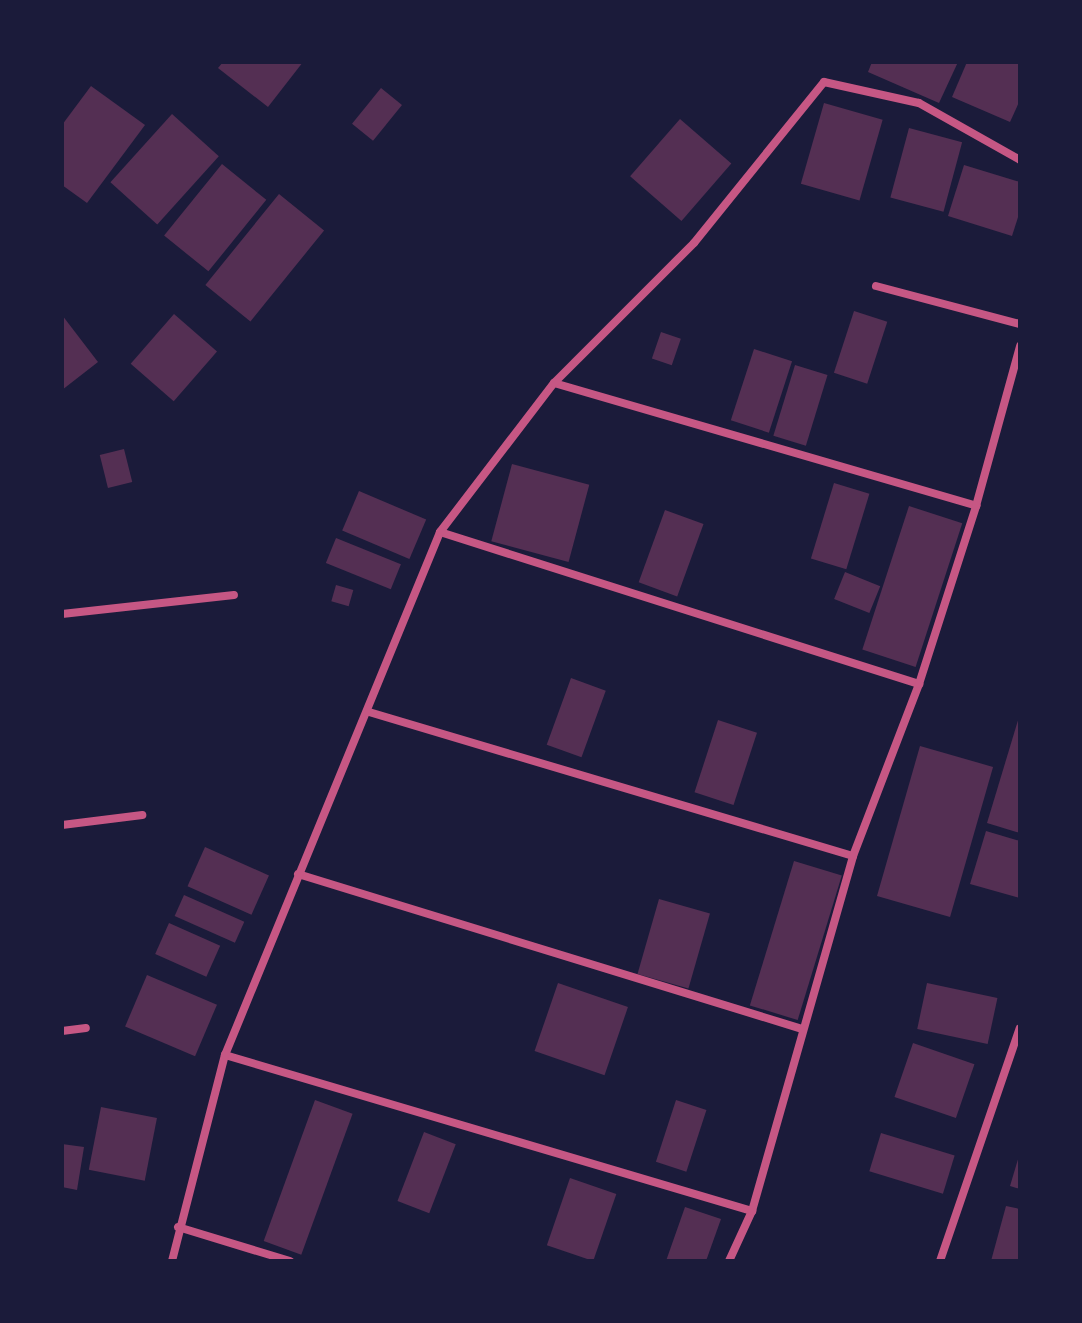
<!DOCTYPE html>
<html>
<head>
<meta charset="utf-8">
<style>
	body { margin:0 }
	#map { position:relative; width:1082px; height:1323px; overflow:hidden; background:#1b1b3a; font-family:"Work Sans",sans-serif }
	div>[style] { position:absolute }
	.building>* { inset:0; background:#542f53; transform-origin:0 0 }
	.minor>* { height:8px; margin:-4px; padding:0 4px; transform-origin:4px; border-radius:4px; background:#c65784 }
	span { translate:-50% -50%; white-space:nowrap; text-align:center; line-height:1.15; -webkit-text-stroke:6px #1b1b3a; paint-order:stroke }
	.frame { position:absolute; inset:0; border:64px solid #1b1b3a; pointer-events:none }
</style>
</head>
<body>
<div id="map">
	<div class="building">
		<div style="clip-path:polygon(223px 62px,303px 62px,268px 107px,218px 68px)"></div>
		<div style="clip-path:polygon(872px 62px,958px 62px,939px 103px,868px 72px)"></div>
		<div style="clip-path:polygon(967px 62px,1020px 62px,1020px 100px,1010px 122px,952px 97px)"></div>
		<div style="clip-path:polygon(91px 86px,145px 125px,87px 203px,62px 185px,62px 125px)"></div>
		<div style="left:381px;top:88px;width:27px;height:46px;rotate:39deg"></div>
		<div style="left:824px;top:103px;width:61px;height:84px;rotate:16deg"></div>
		<div style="left:172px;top:114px;width:63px;height:92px;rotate:42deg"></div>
		<div style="left:680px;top:119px;width:68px;height:76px;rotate:41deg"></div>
		<div style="left:909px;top:128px;width:55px;height:72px;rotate:15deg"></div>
		<div style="left:222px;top:164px;width:57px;height:92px;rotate:39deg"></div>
		<div style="clip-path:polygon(964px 165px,1020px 182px,1020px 211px,1012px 236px,948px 216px)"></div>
		<div style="left:279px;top:194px;width:58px;height:117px;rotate:39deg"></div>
		<div style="left:854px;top:311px;width:35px;height:65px;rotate:18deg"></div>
		<div style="left:174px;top:314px;width:57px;height:66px;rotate:41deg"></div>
		<div style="clip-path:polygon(62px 315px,98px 362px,62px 390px)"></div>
		<div style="left:661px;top:332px;width:21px;height:28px;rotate:19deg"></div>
		<div style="left:754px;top:349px;width:40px;height:75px;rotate:18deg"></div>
		<div style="left:795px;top:365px;width:34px;height:74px;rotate:17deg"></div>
		<div style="left:124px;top:449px;width:34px;height:25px;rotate:76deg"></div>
		<div style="left:512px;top:464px;width:80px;height:80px;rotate:15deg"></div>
		<div style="left:834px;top:483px;width:37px;height:79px;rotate:17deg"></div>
		<div style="left:359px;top:491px;width:73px;height:43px;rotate:23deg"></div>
		<div style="left:909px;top:506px;width:56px;height:151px;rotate:18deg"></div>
		<div style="left:665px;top:510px;width:41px;height:77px;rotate:20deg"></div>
		<div style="left:336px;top:538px;width:70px;height:27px;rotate:22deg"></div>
		<div style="left:845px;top:572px;width:38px;height:29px;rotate:22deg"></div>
		<div style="left:336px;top:585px;width:18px;height:17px;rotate:16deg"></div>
		<div style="left:571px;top:678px;width:37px;height:71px;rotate:20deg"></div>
		<div style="clip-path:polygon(1019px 717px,1020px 717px,1020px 833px,987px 823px)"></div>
		<div style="left:718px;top:720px;width:41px;height:76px;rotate:18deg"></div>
		<div style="left:920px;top:746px;width:76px;height:156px;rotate:16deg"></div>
		<div style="clip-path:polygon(986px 831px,1020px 841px,1020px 898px,970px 884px)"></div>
		<div style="left:205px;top:847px;width:70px;height:43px;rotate:24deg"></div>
		<div style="left:794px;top:861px;width:50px;height:151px;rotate:17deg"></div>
		<div style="left:184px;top:895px;width:66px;height:23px;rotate:24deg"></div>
		<div style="left:659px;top:899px;width:53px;height:78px;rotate:16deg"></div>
		<div style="left:169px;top:923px;width:56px;height:34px;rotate:24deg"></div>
		<div style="left:147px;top:975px;width:76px;height:56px;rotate:23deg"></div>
		<div style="left:558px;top:983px;width:74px;height:72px;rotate:19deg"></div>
		<div style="left:927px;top:983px;width:72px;height:47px;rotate:12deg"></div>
		<div style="left:913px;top:1043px;width:65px;height:57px;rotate:19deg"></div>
		<div style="left:315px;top:1100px;width:40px;height:150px;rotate:20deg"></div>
		<div style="left:676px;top:1100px;width:32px;height:65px;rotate:18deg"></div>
		<div style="left:101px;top:1107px;width:57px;height:64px;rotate:11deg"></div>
		<div style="left:424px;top:1132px;width:34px;height:74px;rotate:21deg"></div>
		<div style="left:881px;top:1133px;width:77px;height:40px;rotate:17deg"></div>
		<div style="clip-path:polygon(62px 1144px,84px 1147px,77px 1190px,62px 1187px)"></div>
		<div style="clip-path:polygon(1019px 1156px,1020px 1157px,1020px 1189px,1010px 1186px)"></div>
		<div style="left:570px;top:1178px;width:49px;height:71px;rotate:19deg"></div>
		<div style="clip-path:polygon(1006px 1206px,1020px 1209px,1020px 1261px,991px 1261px)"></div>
		<div style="clip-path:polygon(685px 1207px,721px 1219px,706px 1261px,666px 1261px)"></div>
	</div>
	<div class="minor">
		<div style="left:876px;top:286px;width:149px;rotate:14.8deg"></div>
		<div style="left:554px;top:383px;width:440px;rotate:16.2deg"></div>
		<div style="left:440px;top:532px;width:503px;rotate:17.61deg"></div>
		<div style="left:62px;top:614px;width:173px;rotate:-6.3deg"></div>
		<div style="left:369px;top:712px;width:505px;rotate:16.57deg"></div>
		<div style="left:62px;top:825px;width:81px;rotate:-7.1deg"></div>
		<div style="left:298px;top:874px;width:527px;rotate:17.09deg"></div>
		<div style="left:62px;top:1031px;width:24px;rotate:-7deg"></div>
		<div style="left:225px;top:1055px;width:550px;rotate:16.49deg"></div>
		<div style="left:178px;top:1227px;width:117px;rotate:16.9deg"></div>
		<div style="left:172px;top:1261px;width:213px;rotate:-75.6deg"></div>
		<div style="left:225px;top:1055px;width:565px;rotate:-67.65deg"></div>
		<div style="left:440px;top:532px;width:188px;rotate:-52.6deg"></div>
		<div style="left:554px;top:383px;width:198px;rotate:-45deg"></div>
		<div style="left:694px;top:243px;width:207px;rotate:-51.1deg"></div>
		<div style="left:824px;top:82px;width:97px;rotate:12.5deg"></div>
		<div style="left:919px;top:103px;width:116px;rotate:29.4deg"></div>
		<div style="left:729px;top:1261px;width:55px;rotate:-65.3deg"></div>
		<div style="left:752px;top:1211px;width:369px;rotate:-74.1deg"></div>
		<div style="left:853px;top:856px;width:184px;rotate:-69deg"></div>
		<div style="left:919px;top:684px;width:187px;rotate:-72.2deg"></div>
		<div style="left:976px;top:506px;width:166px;rotate:-74.6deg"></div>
		<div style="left:940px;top:1261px;width:246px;rotate:-71.1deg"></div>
	</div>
	<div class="frame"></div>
</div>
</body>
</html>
